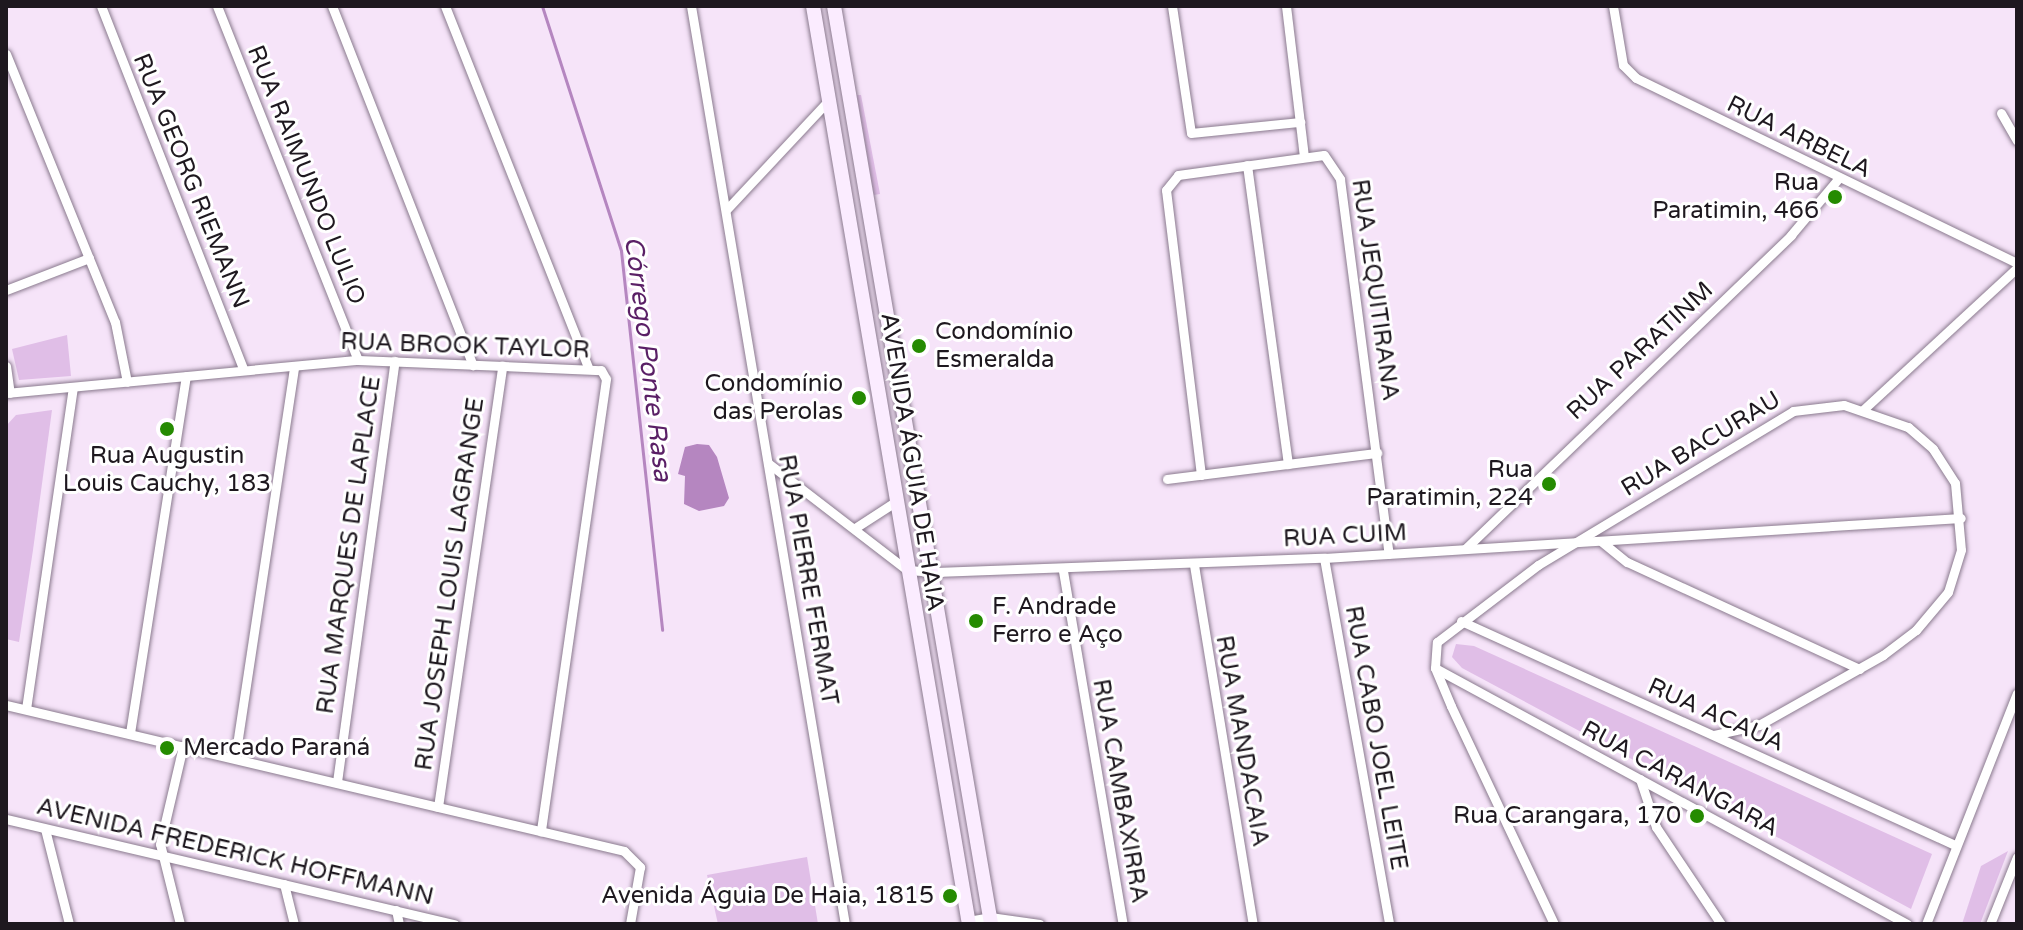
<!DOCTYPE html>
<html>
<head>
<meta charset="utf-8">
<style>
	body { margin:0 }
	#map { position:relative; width:2023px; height:930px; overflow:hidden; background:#f6e4f9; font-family:"Varela Round",sans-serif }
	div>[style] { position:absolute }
	.green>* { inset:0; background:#e0bee7 }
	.water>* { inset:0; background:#b586c0 }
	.stream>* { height:3px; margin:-1.5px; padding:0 1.5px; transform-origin:1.5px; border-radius:1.5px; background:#b586c0 }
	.roads { filter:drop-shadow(0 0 2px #8a7a8e) drop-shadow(0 0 2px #8a7a8e) }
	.street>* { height:9px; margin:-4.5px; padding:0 4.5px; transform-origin:4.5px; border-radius:4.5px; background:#fff }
	.secondary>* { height:14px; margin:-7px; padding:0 7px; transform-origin:7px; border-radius:7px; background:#fbecff }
	.dots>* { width:22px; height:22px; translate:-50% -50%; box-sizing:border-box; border:4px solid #fff; border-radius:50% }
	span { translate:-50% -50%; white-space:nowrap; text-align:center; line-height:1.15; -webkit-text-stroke:6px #fff; paint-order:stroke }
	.street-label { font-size:24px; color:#1e181f }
	.poi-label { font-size:24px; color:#1e181f }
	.right { translate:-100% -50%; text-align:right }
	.left { translate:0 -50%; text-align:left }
	.water-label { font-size:26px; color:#5a1f66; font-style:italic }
	.frame { position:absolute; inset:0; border:8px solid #1e181f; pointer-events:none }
</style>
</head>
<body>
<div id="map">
	<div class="green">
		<div style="clip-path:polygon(857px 95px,861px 95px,880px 194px,874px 195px)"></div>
		<div style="clip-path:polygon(67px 335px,71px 376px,19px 380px,12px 349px)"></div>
		<div style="clip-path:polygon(52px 410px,33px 550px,19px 642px,6px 639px,6px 426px,16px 415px)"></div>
		<div style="clip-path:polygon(1456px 644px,1474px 646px,1932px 854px,1911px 909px,1462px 668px,1452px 657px)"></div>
		<div style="clip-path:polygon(2008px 851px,1980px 924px,1962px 924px,1981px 866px)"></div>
		<div style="clip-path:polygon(807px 857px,818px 924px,718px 924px,707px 875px)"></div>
	</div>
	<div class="water">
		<div style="clip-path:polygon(697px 444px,709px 445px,717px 457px,729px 498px,724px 506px,699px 511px,684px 504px,685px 476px,678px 474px,685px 447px)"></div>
	</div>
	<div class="stream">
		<div style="left:542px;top:6px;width:257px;rotate:72.1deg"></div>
		<div style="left:621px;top:251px;width:381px;rotate:83.8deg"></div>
	</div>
	<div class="roads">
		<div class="street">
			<div style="left:101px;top:6px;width:391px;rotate:68.6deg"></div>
			<div style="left:217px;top:6px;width:381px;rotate:68.3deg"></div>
			<div style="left:332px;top:6px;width:386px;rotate:68.6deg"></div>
			<div style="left:445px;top:6px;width:389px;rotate:68.4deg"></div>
			<div style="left:691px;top:6px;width:931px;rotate:80.48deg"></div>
			<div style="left:1172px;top:6px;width:128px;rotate:81.5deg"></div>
			<div style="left:1191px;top:133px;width:110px;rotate:-5.8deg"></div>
			<div style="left:1286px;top:6px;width:152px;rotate:83.2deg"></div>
			<div style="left:1613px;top:6px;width:60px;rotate:80.4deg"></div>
			<div style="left:1623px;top:65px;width:18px;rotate:45deg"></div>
			<div style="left:1636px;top:78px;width:424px;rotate:25.9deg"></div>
			<div style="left:6px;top:54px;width:289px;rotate:67.9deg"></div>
			<div style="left:115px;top:322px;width:61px;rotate:78.7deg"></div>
			<div style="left:2001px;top:113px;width:32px;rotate:60deg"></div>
			<div style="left:1247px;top:165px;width:302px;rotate:82.2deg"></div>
			<div style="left:726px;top:210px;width:152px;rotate:-46.9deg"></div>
			<div style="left:6px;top:290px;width:89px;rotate:-21.1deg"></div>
			<div style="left:6px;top:366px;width:27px;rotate:82deg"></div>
			<div style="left:6px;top:393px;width:354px;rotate:-5.4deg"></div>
			<div style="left:358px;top:360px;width:243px;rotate:2.4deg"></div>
			<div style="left:601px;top:370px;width:10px;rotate:61deg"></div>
			<div style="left:606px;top:379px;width:457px;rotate:98.2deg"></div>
			<div style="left:1864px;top:409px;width:208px;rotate:-42.7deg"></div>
			<div style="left:768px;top:463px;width:175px;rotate:37.6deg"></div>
			<div style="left:907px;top:570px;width:26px;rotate:4deg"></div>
			<div style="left:933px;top:572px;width:391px;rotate:-2.1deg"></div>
			<div style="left:1324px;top:558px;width:638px;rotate:-3.59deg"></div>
			<div style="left:1201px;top:475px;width:287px;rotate:-97deg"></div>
			<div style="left:1166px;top:190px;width:19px;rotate:-51deg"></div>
			<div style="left:1178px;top:175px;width:147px;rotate:-7.8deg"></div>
			<div style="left:1324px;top:155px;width:29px;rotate:56deg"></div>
			<div style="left:1340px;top:179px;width:378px;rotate:82.6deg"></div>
			<div style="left:1167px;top:479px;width:212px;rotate:-7.1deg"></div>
			<div style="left:855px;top:528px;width:48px;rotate:-33deg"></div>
			<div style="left:1602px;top:542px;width:32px;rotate:39deg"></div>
			<div style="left:1627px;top:562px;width:256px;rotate:24.7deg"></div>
			<div style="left:1465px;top:549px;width:453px;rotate:-43.9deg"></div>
			<div style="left:1791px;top:235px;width:73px;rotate:-50deg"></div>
			<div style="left:1324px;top:558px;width:372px;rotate:79.9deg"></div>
			<div style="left:1194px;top:565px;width:364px;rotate:80.7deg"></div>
			<div style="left:1063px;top:571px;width:358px;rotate:80.4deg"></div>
			<div style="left:1461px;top:621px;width:542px;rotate:24.39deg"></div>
			<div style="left:1435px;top:668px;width:537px;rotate:28.47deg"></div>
			<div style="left:6px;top:705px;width:635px;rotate:13.29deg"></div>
			<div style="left:624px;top:851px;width:23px;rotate:45deg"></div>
			<div style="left:640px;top:867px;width:58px;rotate:100deg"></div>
			<div style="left:26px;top:709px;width:325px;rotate:-81.7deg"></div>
			<div style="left:130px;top:733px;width:361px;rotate:-81.1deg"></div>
			<div style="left:235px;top:758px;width:396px;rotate:-81.4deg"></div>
			<div style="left:1640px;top:779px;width:51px;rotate:71.6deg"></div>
			<div style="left:1656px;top:827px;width:117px;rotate:56.2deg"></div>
			<div style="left:337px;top:782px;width:425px;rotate:-82.2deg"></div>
			<div style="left:438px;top:807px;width:446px;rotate:-81.7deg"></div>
			<div style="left:6px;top:819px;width:461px;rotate:13.2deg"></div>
			<div style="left:45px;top:829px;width:98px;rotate:75.8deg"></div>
			<div style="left:284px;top:884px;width:41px;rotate:76deg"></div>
			<div style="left:396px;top:910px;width:14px;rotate:78deg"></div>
			<div style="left:968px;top:921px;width:22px;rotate:-10deg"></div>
			<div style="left:990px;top:917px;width:50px;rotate:8deg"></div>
			<div style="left:180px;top:924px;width:82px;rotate:-104deg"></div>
			<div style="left:160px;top:844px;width:101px;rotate:-76.8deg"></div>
			<div style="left:1554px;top:924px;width:241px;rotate:-115.3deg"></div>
			<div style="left:1451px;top:706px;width:41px;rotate:-112.8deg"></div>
			<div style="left:1435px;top:668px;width:26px;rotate:-86deg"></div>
			<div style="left:1437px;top:642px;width:127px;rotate:-37.3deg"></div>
			<div style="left:1538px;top:565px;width:298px;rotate:-31.1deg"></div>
			<div style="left:1793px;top:411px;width:51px;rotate:-6.7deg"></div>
			<div style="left:1844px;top:405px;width:68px;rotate:19deg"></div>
			<div style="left:1908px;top:427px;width:33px;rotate:41deg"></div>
			<div style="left:1933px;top:449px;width:40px;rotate:57.1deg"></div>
			<div style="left:1955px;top:483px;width:67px;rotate:84.9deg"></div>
			<div style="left:1961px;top:550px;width:44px;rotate:107.2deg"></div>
			<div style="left:1948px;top:592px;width:50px;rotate:130.1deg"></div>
			<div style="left:1916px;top:630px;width:41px;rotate:142.9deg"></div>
			<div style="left:1883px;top:655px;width:142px;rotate:150.6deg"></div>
			<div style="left:1759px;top:725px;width:46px;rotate:167.5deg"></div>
			<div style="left:1926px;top:924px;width:248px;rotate:-68.5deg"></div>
			<div style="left:1990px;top:924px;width:72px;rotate:-68.1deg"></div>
		</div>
		<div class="secondary">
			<div style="left:813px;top:6px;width:931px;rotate:80.36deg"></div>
			<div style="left:834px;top:6px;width:931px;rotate:80.29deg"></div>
		</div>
	</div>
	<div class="dots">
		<div style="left:1835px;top:197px;background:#258b01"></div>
		<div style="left:919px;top:346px;background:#258b01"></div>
		<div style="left:859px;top:398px;background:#258b01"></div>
		<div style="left:167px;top:429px;background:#258b01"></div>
		<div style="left:1549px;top:484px;background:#258b01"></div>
		<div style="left:976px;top:621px;background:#258b01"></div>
		<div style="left:167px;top:748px;background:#258b01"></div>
		<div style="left:1697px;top:816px;background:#258b01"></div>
		<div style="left:950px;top:896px;background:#258b01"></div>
	</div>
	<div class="street-label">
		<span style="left:1799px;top:137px;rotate:26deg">RUA ARBELA</span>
		<span style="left:306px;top:175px;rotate:68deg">RUA RAIMUNDO LULIO</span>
		<span style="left:191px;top:181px;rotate:68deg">RUA GEORG RIEMANN</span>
		<span style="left:1375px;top:290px;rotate:82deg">RUA JEQUITIRANA</span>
		<span style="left:465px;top:346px;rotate:2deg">RUA BROOK TAYLOR</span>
		<span style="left:1640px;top:351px;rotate:-43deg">RUA PARATINM</span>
		<span style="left:1701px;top:444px;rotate:-31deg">RUA BACURAU</span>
		<span style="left:912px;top:462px;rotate:81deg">AVENIDA ÁGUIA DE HAIA</span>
		<span style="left:1345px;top:536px;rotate:-3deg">RUA CUIM</span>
		<span style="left:349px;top:545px;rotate:-82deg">RUA MARQUES DE LAPLACE</span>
		<span style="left:808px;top:580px;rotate:80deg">RUA PIERRE FERMAT</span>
		<span style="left:450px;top:584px;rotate:-82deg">RUA JOSEPH LOUIS LAGRANGE</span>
		<span style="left:1716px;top:715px;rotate:24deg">RUA ACAUA</span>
		<span style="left:1376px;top:738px;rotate:80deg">RUA CABO JOEL LEITE</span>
		<span style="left:1242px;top:741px;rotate:80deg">RUA MANDACAIA</span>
		<span style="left:1680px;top:779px;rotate:28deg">RUA CARANGARA</span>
		<span style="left:1120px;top:791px;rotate:80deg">RUA CAMBAXIRRA</span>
		<span style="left:235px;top:852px;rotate:13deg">AVENIDA FREDERICK HOFFMANN</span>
	</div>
	<div class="poi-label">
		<span class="right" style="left:1819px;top:197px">Rua<br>Paratimin, 466</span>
		<span class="left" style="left:935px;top:346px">Condomínio<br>Esmeralda</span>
		<span class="right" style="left:843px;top:398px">Condomínio<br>das Perolas</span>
		<span style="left:167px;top:470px">Rua Augustin<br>Louis Cauchy, 183</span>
		<span class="right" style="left:1533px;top:484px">Rua<br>Paratimin, 224</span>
		<span class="left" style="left:992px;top:621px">F. Andrade<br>Ferro e Aço</span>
		<span class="left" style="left:183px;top:748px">Mercado Paraná</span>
		<span class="right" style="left:1681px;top:816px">Rua Carangara, 170</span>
		<span class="right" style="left:934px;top:896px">Avenida Águia De Haia, 1815</span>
	</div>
	<div class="water-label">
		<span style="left:648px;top:359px;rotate:83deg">Córrego Ponte Rasa</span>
	</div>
	<div class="frame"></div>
</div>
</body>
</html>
